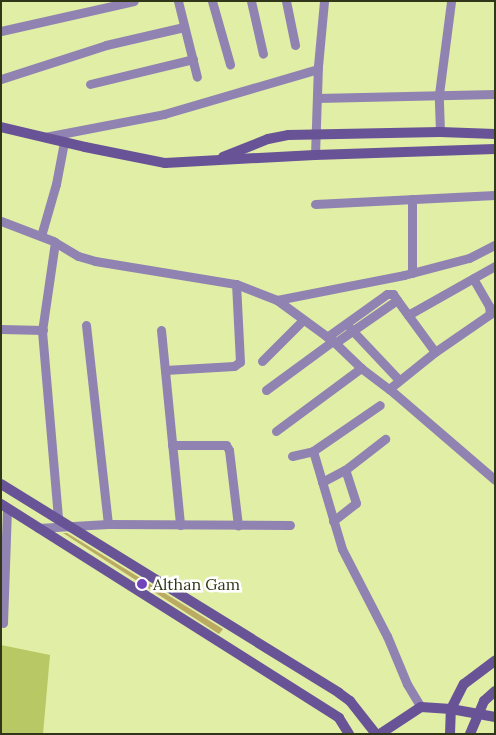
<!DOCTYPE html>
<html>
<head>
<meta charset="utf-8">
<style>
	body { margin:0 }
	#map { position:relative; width:496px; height:735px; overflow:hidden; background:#e1eea6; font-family:Lora,serif }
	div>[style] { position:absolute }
	.green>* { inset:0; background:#b8c864 }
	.building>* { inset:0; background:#baaa62 }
	.street>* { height:9px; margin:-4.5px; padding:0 4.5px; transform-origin:4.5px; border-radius:4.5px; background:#9083b2 }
	.secondary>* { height:10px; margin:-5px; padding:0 5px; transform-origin:5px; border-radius:5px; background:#695397 }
	.dots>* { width:14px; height:14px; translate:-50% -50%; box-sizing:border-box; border:2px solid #fff; border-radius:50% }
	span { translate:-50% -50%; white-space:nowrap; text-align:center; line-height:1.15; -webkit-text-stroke:5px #fff; paint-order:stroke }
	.poi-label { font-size:16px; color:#313619 }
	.left { translate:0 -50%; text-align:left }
	.frame { position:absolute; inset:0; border:2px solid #313619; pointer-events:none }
</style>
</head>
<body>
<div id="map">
	<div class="green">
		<div style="clip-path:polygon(1px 645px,50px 655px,43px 734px,1px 734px)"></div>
	</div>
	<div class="building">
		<div style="clip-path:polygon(63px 533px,67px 533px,223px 629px,219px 634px)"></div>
	</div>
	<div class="street">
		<div style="left:178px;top:1px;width:78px;rotate:76deg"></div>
		<div style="left:212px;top:1px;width:66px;rotate:74.1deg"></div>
		<div style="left:251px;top:1px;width:54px;rotate:77.2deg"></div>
		<div style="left:286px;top:1px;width:45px;rotate:78.4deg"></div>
		<div style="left:1px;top:31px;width:136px;rotate:-12.7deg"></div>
		<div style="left:1px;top:79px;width:110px;rotate:-17.9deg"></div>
		<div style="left:106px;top:45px;width:80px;rotate:-13deg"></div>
		<div style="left:90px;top:84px;width:106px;rotate:-13.6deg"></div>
		<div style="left:317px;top:98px;width:178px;rotate:-1.3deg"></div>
		<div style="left:440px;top:132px;width:38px;rotate:-92deg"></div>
		<div style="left:439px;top:94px;width:94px;rotate:-82.6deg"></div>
		<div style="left:45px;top:137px;width:121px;rotate:-10.9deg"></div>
		<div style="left:164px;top:114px;width:160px;rotate:-16.3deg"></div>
		<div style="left:315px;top:155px;width:89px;rotate:-88.1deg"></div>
		<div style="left:318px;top:66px;width:65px;rotate:-84.7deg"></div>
		<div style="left:315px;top:204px;width:180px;rotate:-2.9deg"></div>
		<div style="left:1px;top:221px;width:56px;rotate:21deg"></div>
		<div style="left:53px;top:241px;width:29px;rotate:31deg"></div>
		<div style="left:78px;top:256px;width:18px;rotate:16deg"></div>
		<div style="left:95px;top:261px;width:143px;rotate:9.3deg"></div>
		<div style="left:236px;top:284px;width:44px;rotate:21.3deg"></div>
		<div style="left:277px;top:300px;width:69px;rotate:36.2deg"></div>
		<div style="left:333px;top:341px;width:39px;rotate:44deg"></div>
		<div style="left:361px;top:368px;width:41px;rotate:37.1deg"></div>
		<div style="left:394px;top:393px;width:133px;rotate:40.7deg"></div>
		<div style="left:41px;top:236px;width:54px;rotate:-73.9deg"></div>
		<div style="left:56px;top:184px;width:43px;rotate:-79.2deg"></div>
		<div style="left:55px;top:242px;width:90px;rotate:98.3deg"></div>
		<div style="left:42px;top:331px;width:189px;rotate:85.1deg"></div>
		<div style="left:412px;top:273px;width:74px;rotate:-90deg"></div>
		<div style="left:277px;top:300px;width:129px;rotate:-11.1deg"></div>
		<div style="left:404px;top:275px;width:67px;rotate:-14.7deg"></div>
		<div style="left:469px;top:258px;width:29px;rotate:-27deg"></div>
		<div style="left:397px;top:300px;width:64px;rotate:53.8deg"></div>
		<div style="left:408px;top:315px;width:100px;rotate:-29.4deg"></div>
		<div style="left:86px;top:325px;width:200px;rotate:83.7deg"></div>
		<div style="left:350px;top:328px;width:71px;rotate:46.7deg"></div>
		<div style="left:1px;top:329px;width:42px;rotate:1.4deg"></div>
		<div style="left:161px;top:330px;width:196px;rotate:84.4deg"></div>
		<div style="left:327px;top:337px;width:74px;rotate:-35.6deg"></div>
		<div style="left:387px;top:294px;width:6px"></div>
		<div style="left:393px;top:294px;width:7px;rotate:56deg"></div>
		<div style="left:397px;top:300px;width:75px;rotate:145.3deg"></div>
		<div style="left:262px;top:361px;width:58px;rotate:-45deg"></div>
		<div style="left:165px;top:370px;width:69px;rotate:-3.3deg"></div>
		<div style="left:234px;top:366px;width:7px;rotate:-34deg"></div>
		<div style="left:240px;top:362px;width:78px;rotate:-92.9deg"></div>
		<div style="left:389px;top:389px;width:59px;rotate:-38.8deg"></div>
		<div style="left:435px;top:352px;width:67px;rotate:-34.6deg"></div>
		<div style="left:490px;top:314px;width:8px;rotate:-97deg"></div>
		<div style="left:489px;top:306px;width:32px;rotate:-120deg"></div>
		<div style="left:266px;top:390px;width:83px;rotate:-36.2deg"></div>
		<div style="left:276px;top:431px;width:106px;rotate:-36.5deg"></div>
		<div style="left:172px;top:445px;width:54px"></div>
		<div style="left:226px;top:445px;width:6px;rotate:59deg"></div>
		<div style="left:229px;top:450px;width:76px;rotate:83.2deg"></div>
		<div style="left:313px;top:451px;width:102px;rotate:73.5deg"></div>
		<div style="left:342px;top:549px;width:98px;rotate:62.7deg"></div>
		<div style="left:387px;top:636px;width:52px;rotate:67.4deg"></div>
		<div style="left:407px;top:684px;width:27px;rotate:59deg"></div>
		<div style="left:292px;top:456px;width:22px;rotate:-13deg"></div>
		<div style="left:313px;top:451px;width:81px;rotate:-34.5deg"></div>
		<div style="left:322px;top:482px;width:26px;rotate:-28deg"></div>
		<div style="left:345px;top:470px;width:51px;rotate:-37.8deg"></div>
		<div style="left:333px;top:521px;width:29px;rotate:-38deg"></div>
		<div style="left:356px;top:503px;width:35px;rotate:-108deg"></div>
		<div style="left:38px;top:528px;width:70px;rotate:-3.3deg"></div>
		<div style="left:108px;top:524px;width:182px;rotate:0.3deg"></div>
		<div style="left:3px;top:623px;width:115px;rotate:-88deg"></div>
	</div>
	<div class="secondary">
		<div style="left:1px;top:127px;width:86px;rotate:13.4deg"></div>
		<div style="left:85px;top:147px;width:82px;rotate:11.3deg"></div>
		<div style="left:165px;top:163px;width:150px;rotate:-3.1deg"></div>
		<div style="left:315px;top:155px;width:180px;rotate:-1.9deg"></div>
		<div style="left:223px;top:157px;width:48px;rotate:-21.8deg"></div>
		<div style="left:268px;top:139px;width:20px;rotate:-11deg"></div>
		<div style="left:288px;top:135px;width:152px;rotate:-1.1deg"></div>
		<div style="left:440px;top:132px;width:55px;rotate:2.1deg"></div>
		<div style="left:1px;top:484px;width:397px;rotate:31.7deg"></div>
		<div style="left:339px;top:693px;width:14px;rotate:36deg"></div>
		<div style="left:350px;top:701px;width:42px;rotate:51.8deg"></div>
		<div style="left:1px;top:504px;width:400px;rotate:32.3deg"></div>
		<div style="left:339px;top:718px;width:19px;rotate:58deg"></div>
		<div style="left:380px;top:734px;width:49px;rotate:-33.4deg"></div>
		<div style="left:421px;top:707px;width:30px;rotate:4deg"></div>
		<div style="left:451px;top:709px;width:45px;rotate:10.3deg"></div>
		<div style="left:450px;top:734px;width:25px;rotate:-88deg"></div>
		<div style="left:451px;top:709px;width:28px;rotate:-63deg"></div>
		<div style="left:464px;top:684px;width:39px;rotate:-37deg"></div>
		<div style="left:470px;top:734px;width:36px;rotate:-67deg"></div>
		<div style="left:484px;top:701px;width:15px;rotate:-42deg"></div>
	</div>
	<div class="dots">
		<div style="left:142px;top:584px;background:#7043bb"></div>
	</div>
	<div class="poi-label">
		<span class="left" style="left:153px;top:584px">Althan Gam</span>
	</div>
	<div class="frame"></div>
</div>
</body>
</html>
